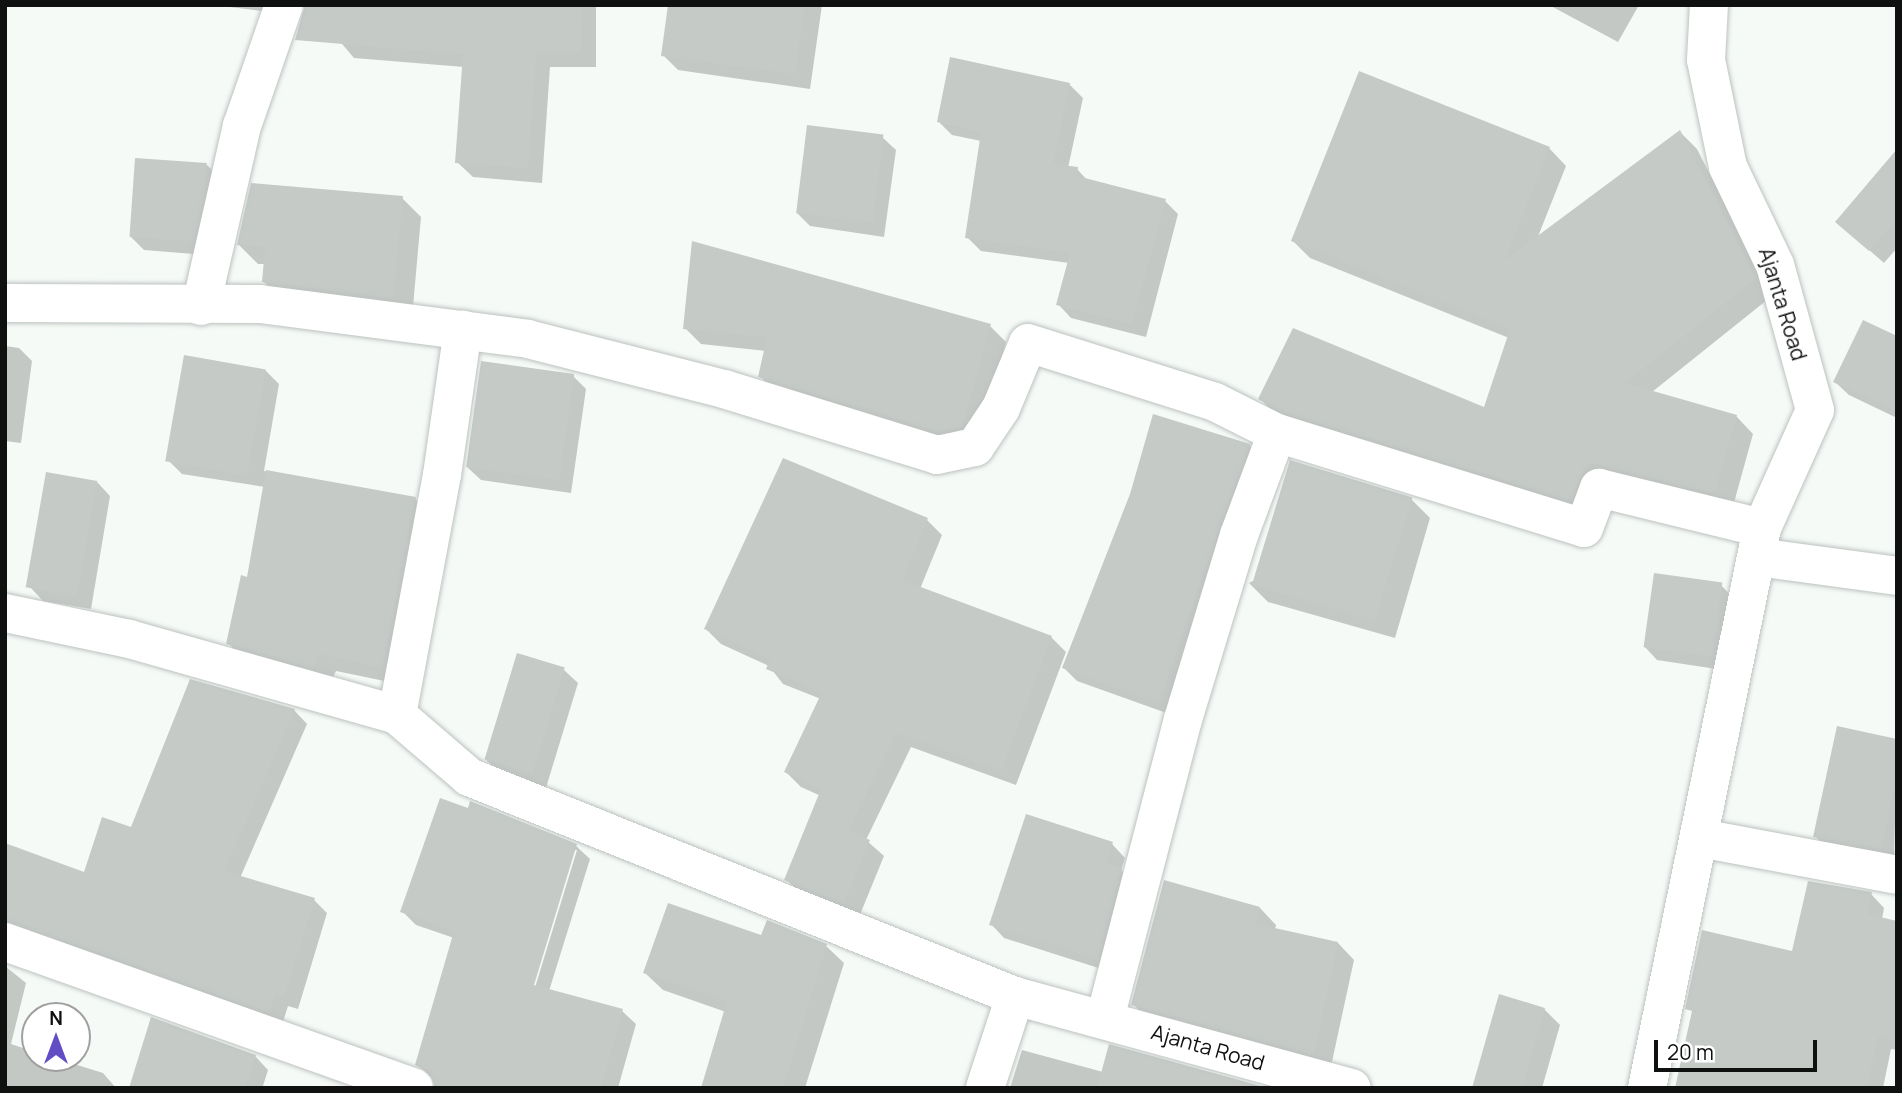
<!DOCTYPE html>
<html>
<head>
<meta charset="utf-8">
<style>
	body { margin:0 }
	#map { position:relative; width:1902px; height:1093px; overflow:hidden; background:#f5faf7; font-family:Manrope,sans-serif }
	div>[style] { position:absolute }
	.shadow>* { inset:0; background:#0003 }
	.building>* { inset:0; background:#c5cac7; transform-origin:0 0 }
	.roads { filter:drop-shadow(0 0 2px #bcc2bf) drop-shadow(0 0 2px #bcc2bf) }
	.street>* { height:38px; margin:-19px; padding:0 19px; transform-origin:19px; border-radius:19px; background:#fff }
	span { translate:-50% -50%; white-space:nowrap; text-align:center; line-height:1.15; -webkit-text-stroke:5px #fff; paint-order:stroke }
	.street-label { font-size:21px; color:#0f1110 }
	.frame { position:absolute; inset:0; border:7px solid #0f1110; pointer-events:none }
	.north { position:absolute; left:21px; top:1002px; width:70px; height:70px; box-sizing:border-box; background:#fff; border:2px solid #9fa09f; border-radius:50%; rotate:0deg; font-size:19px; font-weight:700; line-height:28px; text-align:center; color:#0f1110 }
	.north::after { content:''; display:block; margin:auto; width:24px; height:32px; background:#624dc5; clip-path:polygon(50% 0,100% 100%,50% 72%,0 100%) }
	.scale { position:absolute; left:1654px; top:1040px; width:163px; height:32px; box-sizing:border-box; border:4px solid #0f1110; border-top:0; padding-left:9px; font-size:21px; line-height:24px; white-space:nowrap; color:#0f1110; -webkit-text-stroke:5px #fff; paint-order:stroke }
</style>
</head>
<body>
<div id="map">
	<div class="shadow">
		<div style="clip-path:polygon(214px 5px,284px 5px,278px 13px)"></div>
		<div style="clip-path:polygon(309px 5px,596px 5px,596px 67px,550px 67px,542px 183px,473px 177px,457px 162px,464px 67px,354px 58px)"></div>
		<div style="clip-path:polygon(670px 5px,822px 5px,810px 89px,678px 70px,663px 55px)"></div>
		<div style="clip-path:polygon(1549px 5px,1639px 5px,1618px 42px)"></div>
		<div style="clip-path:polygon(1069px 84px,1083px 98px,1068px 168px,1077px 169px,1088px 181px,1165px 201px,1178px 214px,1146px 337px,1071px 318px,1058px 304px,1069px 263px,981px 251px,967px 237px,981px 141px,952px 135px,939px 122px)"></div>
		<div style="clip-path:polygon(1680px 132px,1697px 149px,1772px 296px,1652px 392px,1736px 416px,1753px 434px,1732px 510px,1606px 479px,1588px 517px,1278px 416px,1260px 399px,1485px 410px,1509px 338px,1310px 258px,1293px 241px,1549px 148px,1566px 166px,1537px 239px)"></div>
		<div style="clip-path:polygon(882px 137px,896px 150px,884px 237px,810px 226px,797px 213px)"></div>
		<div style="clip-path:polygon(1897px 160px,1897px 248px,1884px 263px,1837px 222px)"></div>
		<div style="clip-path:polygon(207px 165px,220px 178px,206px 255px,144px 250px,130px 236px)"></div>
		<div style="clip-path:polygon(402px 198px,421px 217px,412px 318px,283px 301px,264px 282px,265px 264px,258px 264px,239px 245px)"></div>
		<div style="clip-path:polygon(990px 326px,1006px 342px,979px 441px,955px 448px,776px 392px,760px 376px,766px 351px,701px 344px,685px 328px)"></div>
		<div style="clip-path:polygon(1897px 338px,1897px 418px,1849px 395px,1835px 382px)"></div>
		<div style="clip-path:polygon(5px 346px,19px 348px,32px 361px,21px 443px,5px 441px)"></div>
		<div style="clip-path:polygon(265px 370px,279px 384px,264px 471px,415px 499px,432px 516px,399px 684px,336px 671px,330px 684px,245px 660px,228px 643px,248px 579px,265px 487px,182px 474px,168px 460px)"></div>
		<div style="clip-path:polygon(573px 376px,586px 389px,571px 493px,481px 480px,467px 467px)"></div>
		<div style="clip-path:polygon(1249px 445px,1262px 459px,1172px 715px,1077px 681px,1064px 668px)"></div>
		<div style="clip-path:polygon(784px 460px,927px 520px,942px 535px,920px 589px,1051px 637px,1066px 652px,1016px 785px,911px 747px,866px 840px,884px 856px,859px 917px,801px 894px,786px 879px,821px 796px,801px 787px,786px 772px,821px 699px,783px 684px,769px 666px,721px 644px,706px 629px)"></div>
		<div style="clip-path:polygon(97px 482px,110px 496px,91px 609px,43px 601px,30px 587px)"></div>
		<div style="clip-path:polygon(1411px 499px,1430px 518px,1395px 638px,1268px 602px,1249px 583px)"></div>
		<div style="clip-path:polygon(1721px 585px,1734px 599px,1723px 670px,1657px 660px,1644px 646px)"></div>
		<div style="clip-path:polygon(564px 670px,578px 683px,545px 791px,499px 772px,485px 759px)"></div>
		<div style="clip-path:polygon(294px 710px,307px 724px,240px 878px,314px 900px,327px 913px,298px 1009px,288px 1006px,282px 1025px,5px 941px,5px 845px,85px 874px,132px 829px)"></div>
		<div style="clip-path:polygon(1897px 741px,1894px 862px,1829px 850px,1815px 836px)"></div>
		<div style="clip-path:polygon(1112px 844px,1125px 858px,1121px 870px,1134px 883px,1111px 972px,1004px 938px,991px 924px)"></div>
		<div style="clip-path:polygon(evenodd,576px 846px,590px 859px,549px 991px,622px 1011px,636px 1024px,618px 1088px,442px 1088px,417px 1064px,454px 938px,416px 925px,402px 911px,576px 846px,574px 850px,577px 850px,533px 994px,530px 992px,574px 850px)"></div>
		<div style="clip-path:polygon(1871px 894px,1884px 908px,1882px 919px,1897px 923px,1897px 1050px,1891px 1049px,1883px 1088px,1677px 1088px,1793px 953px)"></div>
		<div style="clip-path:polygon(1260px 908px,1276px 925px,1275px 930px,1338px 943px,1354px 960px,1330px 1071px,1150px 1021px,1133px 1004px)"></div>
		<div style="clip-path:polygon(762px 937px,826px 946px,844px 963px,805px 1088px,702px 1088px,726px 1012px,663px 990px,645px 973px)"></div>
		<div style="clip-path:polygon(5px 966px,26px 983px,11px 1044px,35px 1052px,35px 1058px,55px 1058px,103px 1073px,116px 1088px,5px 1088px)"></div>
		<div style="clip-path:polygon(1544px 1009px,1560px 1025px,1542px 1088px,1474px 1088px)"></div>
		<div style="clip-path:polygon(1022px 1050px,1103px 1072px,1261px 1088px,1010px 1088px)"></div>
		<div style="clip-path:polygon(255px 1056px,268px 1070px,263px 1086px,269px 1088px,130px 1088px)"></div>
	</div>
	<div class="building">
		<div style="clip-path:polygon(305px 5px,582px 5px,581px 53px,536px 52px,528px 168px,455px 163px,463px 54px,295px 40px)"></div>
		<div style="clip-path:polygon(668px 5px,804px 9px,795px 74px,661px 56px)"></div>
		<div style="clip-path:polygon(950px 57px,1070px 83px,1053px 164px,1078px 167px,1077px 176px,1166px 199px,1132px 324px,1056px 305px,1070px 253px,965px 238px,981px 132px,937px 122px)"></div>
		<div style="clip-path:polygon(1359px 71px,1550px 147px,1504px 261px,1680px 130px,1756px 278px,1625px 383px,1737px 415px,1714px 494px,1588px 462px,1571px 501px,1285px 413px,1258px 399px,1293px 328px,1484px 407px,1510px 329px,1291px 241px)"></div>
		<div style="left:807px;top:125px;width:77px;height:89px;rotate:7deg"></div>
		<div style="clip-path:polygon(1897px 149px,1897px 219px,1869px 251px,1835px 222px)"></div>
		<div style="left:135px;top:158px;width:72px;height:79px;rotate:4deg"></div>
		<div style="clip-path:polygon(251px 183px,403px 196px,393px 299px,262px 282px,265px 247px,237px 245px)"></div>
		<div style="clip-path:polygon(692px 241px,991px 324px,962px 427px,938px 432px,758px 377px,767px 337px,683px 329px)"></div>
		<div style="clip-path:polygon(1863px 320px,1897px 336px,1897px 412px,1833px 382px)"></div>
		<div style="left:184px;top:355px;width:83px;height:108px;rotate:10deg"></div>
		<div style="left:481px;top:361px;width:94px;height:107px;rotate:8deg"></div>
		<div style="clip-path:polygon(1153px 414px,1250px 444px,1158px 703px,1062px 668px,1130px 494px)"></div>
		<div style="clip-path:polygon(783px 458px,928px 518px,902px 580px,1052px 636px,1001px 771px,896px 733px,848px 831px,870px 840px,843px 904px,784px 880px,821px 789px,784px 772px,822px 692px,766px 669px,770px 659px,704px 629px)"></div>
		<div style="left:1290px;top:460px;width:128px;height:130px;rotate:17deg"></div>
		<div style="clip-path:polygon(266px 470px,416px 497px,383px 668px,319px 654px,313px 668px,226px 644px,241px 575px,247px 577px)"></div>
		<div style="left:46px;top:472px;width:52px;height:117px;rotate:10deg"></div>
		<div style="left:1654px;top:573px;width:69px;height:75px;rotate:8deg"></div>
		<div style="left:517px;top:653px;width:50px;height:111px;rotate:17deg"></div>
		<div style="clip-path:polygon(190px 679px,295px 709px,224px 871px,315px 898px,284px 997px,275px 994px,269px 1013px,5px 921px,5px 843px,84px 872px,102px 817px,131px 827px)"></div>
		<div style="clip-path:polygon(1837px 726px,1897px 739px,1897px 773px,1881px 850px,1813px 837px)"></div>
		<div style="clip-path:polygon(440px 798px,468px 808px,470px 801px,577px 844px,534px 985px,623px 1009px,601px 1088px,435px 1088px,430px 1073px,415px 1065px,454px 931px,400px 912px)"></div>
		<div style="clip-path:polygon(1026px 814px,1113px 842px,1106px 864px,1122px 868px,1098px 959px,989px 925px)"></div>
		<div style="clip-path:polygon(1164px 880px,1260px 907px,1256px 924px,1338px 942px,1314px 1055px,1131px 1005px)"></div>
		<div style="clip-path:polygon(1808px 881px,1872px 892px,1867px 914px,1897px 921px,1897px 1041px,1878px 1036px,1867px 1088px,1675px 1088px,1692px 1011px,1685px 1009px,1702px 930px,1792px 951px)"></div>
		<div style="clip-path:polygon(668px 903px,761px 935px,767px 920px,827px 944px,783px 1088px,701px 1088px,727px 1001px,643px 973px)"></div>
		<div style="clip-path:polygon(1499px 994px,1545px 1008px,1522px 1088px,1472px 1088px)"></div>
		<div style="clip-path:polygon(151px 1017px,256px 1055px,245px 1088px,129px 1088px)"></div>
		<div style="clip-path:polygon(1109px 1044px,1268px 1088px,1097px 1088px)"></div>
	</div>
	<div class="roads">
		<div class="street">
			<div style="left:5px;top:303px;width:255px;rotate:0.2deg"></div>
			<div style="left:260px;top:304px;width:270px;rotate:7.4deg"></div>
			<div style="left:528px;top:339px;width:202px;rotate:14.3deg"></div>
			<div style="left:724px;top:389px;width:223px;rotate:17.2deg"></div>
			<div style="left:937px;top:455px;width:39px;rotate:-12deg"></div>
			<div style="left:975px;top:447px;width:47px;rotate:-56.3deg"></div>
			<div style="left:1001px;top:408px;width:70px;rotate:-67.4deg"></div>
			<div style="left:1028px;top:343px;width:196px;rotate:17.5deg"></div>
			<div style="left:1215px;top:402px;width:69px;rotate:26.6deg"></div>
			<div style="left:1277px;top:433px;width:109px;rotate:110.4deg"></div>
			<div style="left:1239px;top:535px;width:192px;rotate:106.9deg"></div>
			<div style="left:1183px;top:719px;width:309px;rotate:104.6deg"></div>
			<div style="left:201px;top:306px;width:185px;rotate:-77.2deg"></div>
			<div style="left:242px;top:126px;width:128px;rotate:-70.9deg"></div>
			<div style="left:1277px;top:433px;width:321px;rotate:17.2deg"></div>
			<div style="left:1584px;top:528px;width:43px;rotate:-69.4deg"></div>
			<div style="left:1599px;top:488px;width:168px;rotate:13.8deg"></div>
			<div style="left:1757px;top:557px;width:141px;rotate:7.7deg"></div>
			<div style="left:5px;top:613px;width:127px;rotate:11.8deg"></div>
			<div style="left:129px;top:639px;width:279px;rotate:15.8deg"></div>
			<div style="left:397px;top:715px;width:244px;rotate:-79.4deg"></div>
			<div style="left:442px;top:475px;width:147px;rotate:-81.8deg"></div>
			<div style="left:397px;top:715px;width:95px;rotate:40.7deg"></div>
			<div style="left:469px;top:777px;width:588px;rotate:21.86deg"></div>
			<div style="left:1700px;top:838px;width:200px;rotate:10.6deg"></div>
			<div style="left:5px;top:942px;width:434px;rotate:19.6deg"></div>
			<div style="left:985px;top:1088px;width:97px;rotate:-71.9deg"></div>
			<div style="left:1015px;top:996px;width:349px;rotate:15.3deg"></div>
			<div style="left:1647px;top:1088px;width:572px;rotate:-78.4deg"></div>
			<div style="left:1762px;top:528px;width:129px;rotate:-65.8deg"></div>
			<div style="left:1815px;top:410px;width:150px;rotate:-105.4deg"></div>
			<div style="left:1775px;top:265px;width:109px;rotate:-115.6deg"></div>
			<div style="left:1728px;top:167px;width:109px;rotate:-101.6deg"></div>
			<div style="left:1706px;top:60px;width:55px;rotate:-86.9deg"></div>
		</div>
	</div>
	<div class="street-label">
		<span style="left:1783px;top:304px;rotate:73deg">Ajanta Road</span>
		<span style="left:1208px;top:1047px;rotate:16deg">Ajanta Road</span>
	</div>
	<div class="frame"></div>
	<div class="north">N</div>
	<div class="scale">20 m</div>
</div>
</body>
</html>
